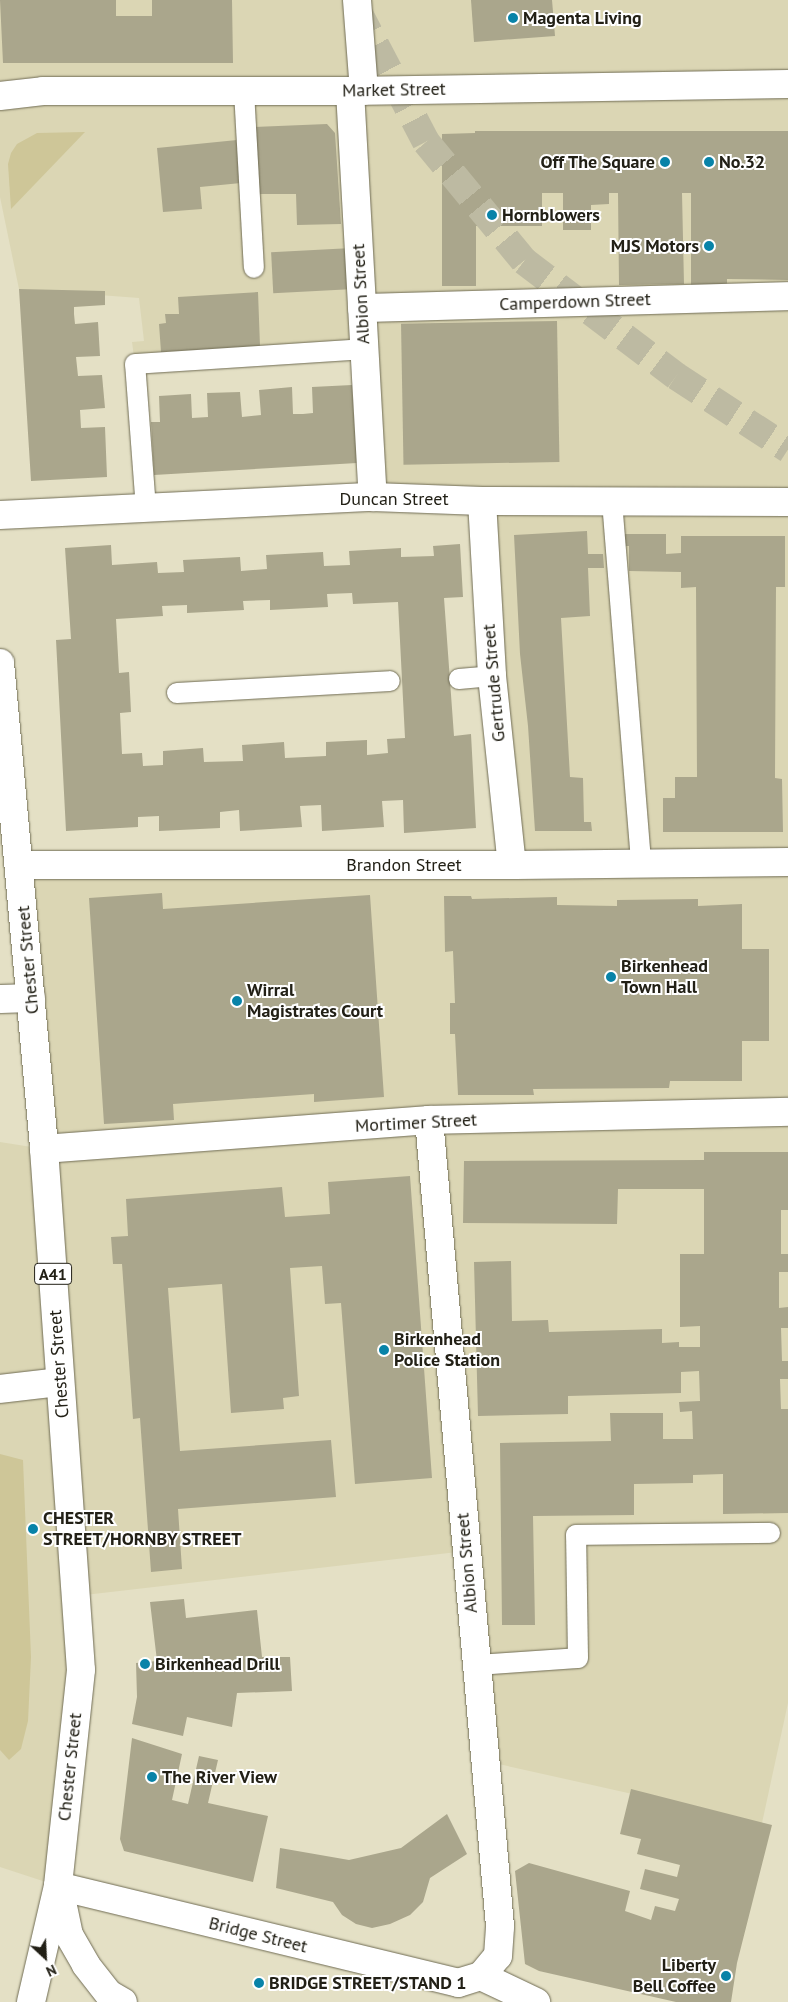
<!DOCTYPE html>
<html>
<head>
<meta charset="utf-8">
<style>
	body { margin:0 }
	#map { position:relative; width:788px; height:2002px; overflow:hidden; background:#e4e0c5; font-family:"PT Sans",sans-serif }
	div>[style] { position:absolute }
	.built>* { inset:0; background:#dbd6b4 }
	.green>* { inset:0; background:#cec698 }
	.building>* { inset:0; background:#aaa68c; transform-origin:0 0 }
	.primary-tunnel>* { height:28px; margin-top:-14px; transform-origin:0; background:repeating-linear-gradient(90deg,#bdbaa2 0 28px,transparent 0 42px) }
	.roads { filter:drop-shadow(0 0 1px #706c54) drop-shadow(0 0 1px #706c54) }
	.lane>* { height:20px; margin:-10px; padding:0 10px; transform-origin:10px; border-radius:10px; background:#fff }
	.street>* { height:28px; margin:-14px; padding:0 14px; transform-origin:14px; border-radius:14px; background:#fff }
	.highway>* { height:28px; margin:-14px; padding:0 14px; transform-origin:14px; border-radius:14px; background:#fff }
	.dots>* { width:14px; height:14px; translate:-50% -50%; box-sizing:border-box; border:2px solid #fff; border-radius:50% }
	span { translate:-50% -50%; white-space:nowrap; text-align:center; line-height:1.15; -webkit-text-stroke:4px #fff; paint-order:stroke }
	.shield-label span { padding:1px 4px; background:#fff; border:1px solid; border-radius:4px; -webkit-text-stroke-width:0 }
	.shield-label { font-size:16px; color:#222016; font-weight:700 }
	.poi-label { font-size:18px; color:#222016; font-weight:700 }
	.left { translate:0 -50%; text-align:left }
	.right { translate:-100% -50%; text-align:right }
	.street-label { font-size:18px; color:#222016 }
	.north { position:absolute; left:20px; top:1932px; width:50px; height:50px; -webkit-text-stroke:4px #fff; paint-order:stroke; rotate:155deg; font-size:14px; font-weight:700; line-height:20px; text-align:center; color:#222016 }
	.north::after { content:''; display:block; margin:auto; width:18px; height:22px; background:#222016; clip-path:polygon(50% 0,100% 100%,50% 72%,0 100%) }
</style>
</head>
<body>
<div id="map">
	<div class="built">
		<div style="clip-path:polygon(0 0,788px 0,788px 1703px,762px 1823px,485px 1761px,466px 1551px,76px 1596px,58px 1886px,0 1867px,0 1142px,44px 1149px,20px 865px,507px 865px,482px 501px,373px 497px,364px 349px,135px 364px,132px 342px,144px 341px,139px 298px,19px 289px,0 197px)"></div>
	</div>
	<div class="green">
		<div style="clip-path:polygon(85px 132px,11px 209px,8px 164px,11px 153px,17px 144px,37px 133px)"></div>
		<div style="clip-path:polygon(0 1454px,23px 1460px,31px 1657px,28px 1721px,21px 1749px,9px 1760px,0 1750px)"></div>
	</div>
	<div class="building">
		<div style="clip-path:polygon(0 0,116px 0,116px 16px,152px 16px,152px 0,232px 0,233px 63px,3px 63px)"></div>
		<div style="clip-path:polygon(471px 0,552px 0,555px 36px,474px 42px)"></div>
		<div style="clip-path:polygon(327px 124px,335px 133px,341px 224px,297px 225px,296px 194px,257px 194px,253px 127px)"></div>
		<div style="clip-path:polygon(475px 131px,788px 131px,788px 280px,727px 279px,727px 287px,691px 287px,691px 193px,682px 193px,684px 284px,619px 285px,618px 193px,609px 193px,609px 204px,591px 205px,591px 230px,563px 230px,563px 193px,542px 193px,542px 226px,476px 226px,476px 286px,442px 286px,442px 134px,475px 133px)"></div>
		<div style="clip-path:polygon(237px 140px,241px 183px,200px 187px,202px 209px,163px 212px,157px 148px)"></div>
		<div style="left:352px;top:248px;width:41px;height:81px;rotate:87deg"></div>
		<div style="clip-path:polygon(19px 289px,105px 291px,105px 305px,74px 307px,74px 314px,75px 324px,98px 322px,100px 356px,76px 357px,78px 376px,102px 375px,105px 408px,80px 410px,81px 428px,105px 427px,107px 477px,31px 481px)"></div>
		<div style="clip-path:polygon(258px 292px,260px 346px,161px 352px,159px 324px,166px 323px,165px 314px,179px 314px,178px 297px)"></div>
		<div style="left:557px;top:321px;width:141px;height:156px;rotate:89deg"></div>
		<div style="clip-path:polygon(352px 385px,357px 463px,154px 475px,151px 422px,160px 422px,159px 396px,191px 394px,192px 418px,208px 417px,207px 393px,240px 392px,242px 417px,261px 415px,259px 390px,292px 387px,293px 414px,303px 414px,313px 413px,312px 387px)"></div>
		<div style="clip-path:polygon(587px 531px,588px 554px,603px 554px,604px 568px,588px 568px,590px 616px,561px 618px,570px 777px,583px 778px,584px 822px,591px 822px,592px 831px,535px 831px,528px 726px,520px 654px,514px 535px)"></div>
		<div style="clip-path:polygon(625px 534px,666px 534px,666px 554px,681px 553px,681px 536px,785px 536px,785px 587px,776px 587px,775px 778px,782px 779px,783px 832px,663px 832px,663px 798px,675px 798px,675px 777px,697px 777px,696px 587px,681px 588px,681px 572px,629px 571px,629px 546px,624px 546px)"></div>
		<div style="clip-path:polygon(evenodd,460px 544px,463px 597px,444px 598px,454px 736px,471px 734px,476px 828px,404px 833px,403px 800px,382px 801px,384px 827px,322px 831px,321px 805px,300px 806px,302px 827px,240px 831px,239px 810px,220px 812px,220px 828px,159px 831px,159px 816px,138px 817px,138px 827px,66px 831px,56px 640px,71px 639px,65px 548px,111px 545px,112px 565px,157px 562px,158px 573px,184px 572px,183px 560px,240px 557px,241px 571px,267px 569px,266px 555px,323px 552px,324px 566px,350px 565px,349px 551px,401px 548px,401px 557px,434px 556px,433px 546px,460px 544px,352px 593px,353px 604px,398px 602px,405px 738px,387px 739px,388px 753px,367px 755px,367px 740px,326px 742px,326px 756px,285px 758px,284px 742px,242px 745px,243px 761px,204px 762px,203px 748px,163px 751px,163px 765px,143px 766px,142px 753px,122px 754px,120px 713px,131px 712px,129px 672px,119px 673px,116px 619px,163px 616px,162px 606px,187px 605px,187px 613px,244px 610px,243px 601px,270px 600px,270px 610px,328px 607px,327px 594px,352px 593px)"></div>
		<div style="clip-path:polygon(162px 893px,163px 909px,370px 895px,384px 1097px,314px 1102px,314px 1094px,173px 1104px,174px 1120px,104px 1124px,89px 898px)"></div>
		<div style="clip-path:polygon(444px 896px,471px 896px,472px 899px,557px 897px,557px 905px,617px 906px,617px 900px,698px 899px,698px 906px,742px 904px,742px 949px,769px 949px,769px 1041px,742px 1041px,742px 1081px,670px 1081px,669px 1088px,533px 1089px,534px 1095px,458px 1095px,455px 1034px,450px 1034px,450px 1003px,455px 1003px,453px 951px,445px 952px)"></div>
		<div style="clip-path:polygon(704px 1152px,788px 1152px,788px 1210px,781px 1210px,781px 1254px,788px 1254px,788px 1272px,779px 1272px,779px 1308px,788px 1307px,788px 1328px,781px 1328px,782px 1361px,788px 1361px,788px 1379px,780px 1379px,781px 1409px,788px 1409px,788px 1513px,723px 1514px,723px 1474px,693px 1475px,693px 1483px,634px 1484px,634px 1515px,533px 1516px,535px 1625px,502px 1625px,500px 1443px,611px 1441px,610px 1413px,663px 1413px,663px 1439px,693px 1439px,692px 1411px,680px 1412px,679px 1402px,700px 1401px,699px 1371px,681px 1372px,681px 1393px,568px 1396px,568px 1414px,478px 1416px,474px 1262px,511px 1261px,512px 1321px,548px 1320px,549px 1332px,662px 1329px,662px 1343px,679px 1342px,679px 1347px,700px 1347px,700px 1326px,680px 1327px,680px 1254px,704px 1254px,704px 1189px,618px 1189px,617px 1224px,463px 1223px,464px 1161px,704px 1160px)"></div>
		<div style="clip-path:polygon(410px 1176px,432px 1478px,355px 1484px,341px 1303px,325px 1304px,322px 1266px,290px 1268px,299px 1396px,283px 1398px,284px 1409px,231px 1413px,222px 1284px,168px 1288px,180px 1451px,331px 1440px,336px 1497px,178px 1509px,182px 1569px,151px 1572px,140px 1418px,133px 1419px,122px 1264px,113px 1264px,111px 1237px,128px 1236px,126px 1199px,282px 1187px,285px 1217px,330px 1214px,328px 1182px)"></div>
		<div style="clip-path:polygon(184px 1599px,186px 1618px,257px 1610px,262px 1657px,290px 1657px,292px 1691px,237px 1693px,232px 1727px,187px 1717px,183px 1736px,132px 1724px,137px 1697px,136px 1663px,157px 1661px,150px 1602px)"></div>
		<div style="clip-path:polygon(132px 1738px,182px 1754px,172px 1800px,188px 1804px,199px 1756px,218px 1760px,208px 1803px,268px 1816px,253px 1882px,124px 1851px,120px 1839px)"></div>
		<div style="clip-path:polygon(631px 1789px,772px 1825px,737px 1963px,731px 2002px,676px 2002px,539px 1971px,525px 1964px,515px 1871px,529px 1863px,630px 1891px,625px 1911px,651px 1920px,655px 1906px,675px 1911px,679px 1899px,640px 1889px,645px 1869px,677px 1877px,680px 1865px,637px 1854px,641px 1839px,620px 1834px)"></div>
		<div style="clip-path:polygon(447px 1814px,467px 1854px,430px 1878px,423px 1902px,410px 1915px,390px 1924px,372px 1928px,356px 1924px,342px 1915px,333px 1902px,276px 1888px,280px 1848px,349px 1860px,401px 1848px)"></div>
	</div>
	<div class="primary-tunnel">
		<div style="left:356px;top:8px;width:151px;rotate:62.4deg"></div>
		<div style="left:426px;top:142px;width:154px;rotate:50.5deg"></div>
		<div style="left:524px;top:261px;width:191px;rotate:37.1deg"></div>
		<div style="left:676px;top:376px;width:134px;rotate:33.1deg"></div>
	</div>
	<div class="roads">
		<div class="lane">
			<div style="left:244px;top:91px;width:177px;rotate:86.8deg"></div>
			<div style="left:612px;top:501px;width:363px;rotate:85.4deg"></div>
			<div style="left:146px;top:509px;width:145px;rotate:-94.3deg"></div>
			<div style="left:135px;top:364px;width:229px;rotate:-3.7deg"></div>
			<div style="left:459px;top:679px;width:33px;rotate:-5deg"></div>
			<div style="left:177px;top:693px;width:213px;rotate:-3.2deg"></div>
			<div style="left:476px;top:1665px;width:102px;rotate:-3.9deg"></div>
			<div style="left:578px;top:1658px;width:123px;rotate:-90.9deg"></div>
			<div style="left:576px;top:1535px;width:194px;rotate:-0.6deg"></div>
		</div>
		<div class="street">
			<div style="left:357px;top:0;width:91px;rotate:85.6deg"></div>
			<div style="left:350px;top:91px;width:407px;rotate:86.8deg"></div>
			<div style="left:0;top:96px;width:43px;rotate:-6.6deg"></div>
			<div style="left:43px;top:91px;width:307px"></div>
			<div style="left:350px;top:91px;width:438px;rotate:-0.9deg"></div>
			<div style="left:362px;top:308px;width:426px;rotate:-1.6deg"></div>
			<div style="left:482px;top:501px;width:175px;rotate:86.7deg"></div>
			<div style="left:492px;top:676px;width:190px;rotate:84deg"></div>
			<div style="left:0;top:515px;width:373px;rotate:-2.8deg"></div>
			<div style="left:373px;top:497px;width:109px;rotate:2.1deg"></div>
			<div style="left:482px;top:501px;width:306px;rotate:0.2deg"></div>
			<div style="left:20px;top:865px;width:487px"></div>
			<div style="left:507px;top:865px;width:281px;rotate:-0.6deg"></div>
			<div style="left:0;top:999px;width:31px;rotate:-2deg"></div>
			<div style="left:44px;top:1149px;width:386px;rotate:-4.3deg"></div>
			<div style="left:429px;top:1120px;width:359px;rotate:-1.3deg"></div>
			<div style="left:0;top:1389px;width:60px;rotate:-6.7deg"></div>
			<div style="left:58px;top:1886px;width:412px;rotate:13.6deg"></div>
			<div style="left:458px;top:1983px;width:24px;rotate:-17deg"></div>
			<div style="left:481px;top:1976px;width:26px;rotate:-50deg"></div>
			<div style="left:498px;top:1956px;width:30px;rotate:-86deg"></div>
			<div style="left:500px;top:1926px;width:809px;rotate:-95.03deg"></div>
			<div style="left:481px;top:1976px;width:61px;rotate:25.3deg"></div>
		</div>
		<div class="highway">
			<div style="left:0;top:663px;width:488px;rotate:84.8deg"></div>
			<div style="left:44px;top:1149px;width:522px;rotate:85.94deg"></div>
			<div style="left:81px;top:1670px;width:217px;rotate:96.1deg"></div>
			<div style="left:58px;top:1886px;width:119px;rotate:103.1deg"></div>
			<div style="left:60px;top:1892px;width:44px;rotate:78.2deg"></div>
			<div style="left:69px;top:1935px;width:34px;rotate:60deg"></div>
			<div style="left:86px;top:1965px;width:37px;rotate:52deg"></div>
			<div style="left:109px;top:1994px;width:16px;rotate:30deg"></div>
		</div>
	</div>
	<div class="dots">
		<div style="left:513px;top:18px;background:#0883a8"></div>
		<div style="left:665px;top:162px;background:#0883a8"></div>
		<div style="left:709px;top:162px;background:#0883a8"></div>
		<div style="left:492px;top:215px;background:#0883a8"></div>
		<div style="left:709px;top:246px;background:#0883a8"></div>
		<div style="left:611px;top:977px;background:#0883a8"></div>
		<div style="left:237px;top:1001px;background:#0883a8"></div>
		<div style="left:384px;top:1350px;background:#0883a8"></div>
		<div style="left:33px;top:1529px;background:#0883a8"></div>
		<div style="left:145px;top:1664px;background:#0883a8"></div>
		<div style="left:152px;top:1777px;background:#0883a8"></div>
		<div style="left:726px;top:1976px;background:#0883a8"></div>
		<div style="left:259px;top:1983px;background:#0883a8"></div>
	</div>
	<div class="shield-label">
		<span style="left:53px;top:1274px">A41</span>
	</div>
	<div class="poi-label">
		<span class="left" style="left:523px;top:18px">Magenta Living</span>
		<span class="right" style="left:655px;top:162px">Off The Square</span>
		<span class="left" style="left:719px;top:162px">No.32</span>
		<span class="left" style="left:502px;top:215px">Hornblowers</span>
		<span class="right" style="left:699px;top:246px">MJS Motors</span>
		<span class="left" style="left:621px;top:977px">Birkenhead<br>Town Hall</span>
		<span class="left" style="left:247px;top:1001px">Wirral<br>Magistrates Court</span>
		<span class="left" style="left:394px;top:1350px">Birkenhead<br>Police Station</span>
		<span class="left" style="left:43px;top:1529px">CHESTER<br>STREET/HORNBY STREET</span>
		<span class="left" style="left:155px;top:1664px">Birkenhead Drill</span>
		<span class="left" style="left:162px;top:1777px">The River View</span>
		<span class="right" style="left:716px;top:1976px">Liberty<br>Bell Coffee</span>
		<span class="left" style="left:269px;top:1983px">BRIDGE STREET/STAND 1</span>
	</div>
	<div class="street-label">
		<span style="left:394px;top:90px;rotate:-1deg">Market Street</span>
		<span style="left:361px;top:294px;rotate:-93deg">Albion Street</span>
		<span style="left:575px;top:302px;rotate:-2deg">Camperdown Street</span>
		<span style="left:394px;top:499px">Duncan Street</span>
		<span style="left:494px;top:683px;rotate:-95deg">Gertrude Street</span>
		<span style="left:404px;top:865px">Brandon Street</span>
		<span style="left:28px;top:960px;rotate:-95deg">Chester Street</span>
		<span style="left:416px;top:1123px;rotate:-3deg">Mortimer Street</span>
		<span style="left:59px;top:1364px;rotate:-94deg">Chester Street</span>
		<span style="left:467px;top:1563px;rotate:-95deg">Albion Street</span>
		<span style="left:70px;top:1767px;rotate:-84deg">Chester Street</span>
		<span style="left:258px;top:1935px;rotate:14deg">Bridge Street</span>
	</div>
	<div class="north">N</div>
</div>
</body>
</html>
